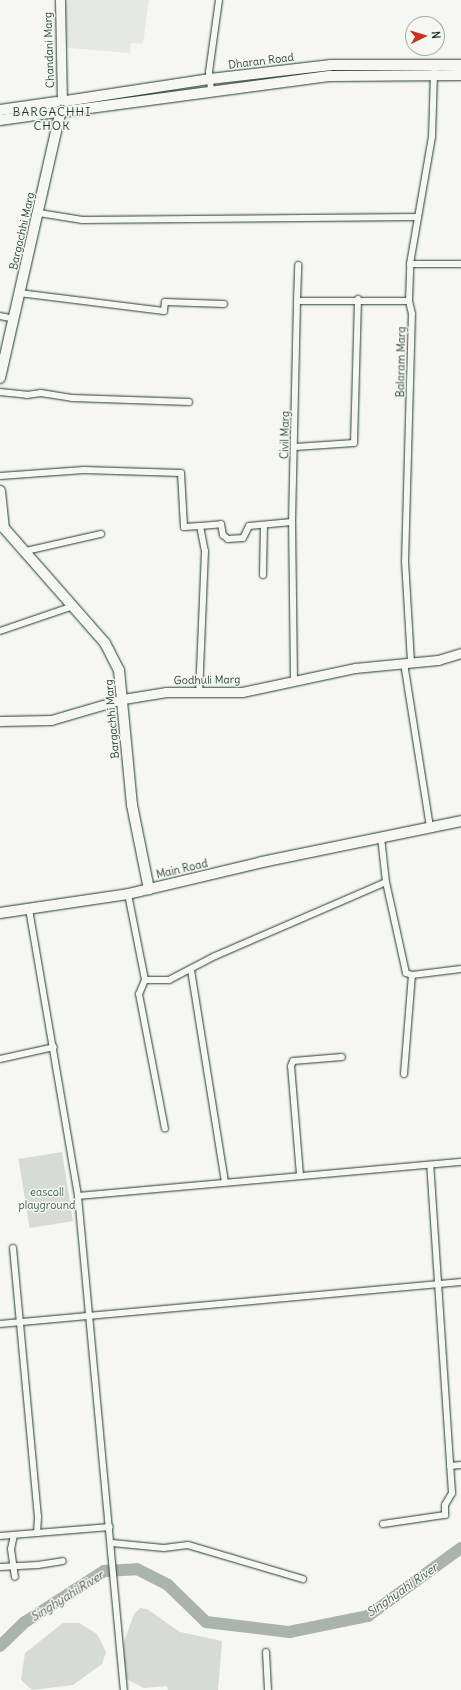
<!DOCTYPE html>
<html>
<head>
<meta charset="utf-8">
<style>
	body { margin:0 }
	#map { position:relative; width:461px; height:1690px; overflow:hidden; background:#f6f6f2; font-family:Delius,sans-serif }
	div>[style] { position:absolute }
	.built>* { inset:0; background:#e6e8e4 }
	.green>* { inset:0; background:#d6dbd6; transform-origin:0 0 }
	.river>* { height:12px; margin:-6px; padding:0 6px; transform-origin:6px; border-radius:6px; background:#aab3ae }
	.roads { filter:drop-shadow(0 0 1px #1f3d34) drop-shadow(0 0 1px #1f3d34) }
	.street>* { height:6px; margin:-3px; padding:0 3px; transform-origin:3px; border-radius:3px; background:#f6f6f2 }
	.secondary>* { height:9px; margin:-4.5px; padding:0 4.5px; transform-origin:4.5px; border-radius:4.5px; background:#f6f6f2 }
	.primary>* { height:10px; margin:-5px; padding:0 5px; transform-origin:5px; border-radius:5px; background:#f6f6f2 }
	span { translate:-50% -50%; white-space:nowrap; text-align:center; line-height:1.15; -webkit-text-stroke:3px #f6f6f2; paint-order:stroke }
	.street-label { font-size:11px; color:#1f3d34 }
	.park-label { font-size:11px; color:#445d54 }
	.neighbourhood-label { font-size:12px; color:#1f3d34; letter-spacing:1px }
	.water-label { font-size:12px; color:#425a52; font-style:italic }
	.north { position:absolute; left:405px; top:16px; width:40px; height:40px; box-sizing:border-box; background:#f6f6f2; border:1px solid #a0aca6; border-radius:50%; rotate:85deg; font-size:11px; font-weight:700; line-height:16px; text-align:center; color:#1f3d34 }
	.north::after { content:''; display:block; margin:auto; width:14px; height:18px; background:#c8321e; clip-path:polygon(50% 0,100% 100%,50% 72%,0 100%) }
</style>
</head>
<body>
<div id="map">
	<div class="built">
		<div style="clip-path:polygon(59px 0,149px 0,143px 44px,131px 43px,130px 53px,60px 47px)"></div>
	</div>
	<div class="green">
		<div style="left:62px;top:1152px;width:70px;height:44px;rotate:81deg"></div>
		<div style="clip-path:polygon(140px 1608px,147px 1609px,180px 1632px,222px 1641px,218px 1690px,168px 1690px,167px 1686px,144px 1688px,124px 1678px,124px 1642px,134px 1614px)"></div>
		<div style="clip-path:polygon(63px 1623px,79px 1623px,97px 1634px,106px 1652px,102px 1664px,73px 1685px,32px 1690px,21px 1680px,25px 1653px)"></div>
	</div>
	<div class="river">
		<div style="left:0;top:1646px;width:35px;rotate:-44deg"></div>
		<div style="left:25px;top:1622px;width:94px;rotate:-32.8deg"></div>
		<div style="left:104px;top:1571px;width:33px;rotate:-3deg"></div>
		<div style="left:137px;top:1569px;width:35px;rotate:27deg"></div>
		<div style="left:168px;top:1585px;width:53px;rotate:44.2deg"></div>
		<div style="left:206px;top:1622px;width:84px;rotate:6.9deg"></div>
		<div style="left:289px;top:1632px;width:81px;rotate:-11.4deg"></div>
		<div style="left:368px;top:1616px;width:115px;rotate:-36.2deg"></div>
	</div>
	<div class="roads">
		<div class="street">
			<div style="left:211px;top:90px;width:18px;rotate:-96deg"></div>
			<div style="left:209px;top:72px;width:73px;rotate:-82.1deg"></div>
			<div style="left:39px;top:213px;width:44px;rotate:9.2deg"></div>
			<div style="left:82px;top:220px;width:336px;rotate:-0.5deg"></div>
			<div style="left:410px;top:264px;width:51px"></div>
			<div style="left:19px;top:293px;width:146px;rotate:7.1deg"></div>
			<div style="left:164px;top:311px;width:9px;rotate:-84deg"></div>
			<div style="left:165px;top:302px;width:59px;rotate:1.9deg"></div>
			<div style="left:297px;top:301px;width:36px;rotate:-88deg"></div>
			<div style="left:0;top:316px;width:14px;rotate:12deg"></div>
			<div style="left:0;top:392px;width:27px;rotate:6deg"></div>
			<div style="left:27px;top:395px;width:14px;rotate:-8deg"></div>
			<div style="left:41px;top:393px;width:31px;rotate:9deg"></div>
			<div style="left:72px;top:398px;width:117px;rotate:2deg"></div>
			<div style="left:295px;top:447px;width:59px;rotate:-3.9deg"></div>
			<div style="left:354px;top:443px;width:144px;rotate:-88.4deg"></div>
			<div style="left:0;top:476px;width:84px;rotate:-4.1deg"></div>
			<div style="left:84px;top:470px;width:97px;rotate:1.8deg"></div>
			<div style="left:181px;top:473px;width:54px;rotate:86.8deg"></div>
			<div style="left:184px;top:527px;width:16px;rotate:-4deg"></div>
			<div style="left:200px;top:526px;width:25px;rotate:79deg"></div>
			<div style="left:205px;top:551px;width:141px;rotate:92.4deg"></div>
			<div style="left:200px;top:526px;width:21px;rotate:-5deg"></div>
			<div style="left:221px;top:524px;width:11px;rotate:80deg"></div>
			<div style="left:223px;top:535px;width:6px;rotate:39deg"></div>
			<div style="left:228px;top:539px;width:15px;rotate:-4deg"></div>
			<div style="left:243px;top:538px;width:13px;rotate:-63deg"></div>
			<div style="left:249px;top:526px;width:43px;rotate:-5.3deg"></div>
			<div style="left:26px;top:551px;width:77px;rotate:-12.8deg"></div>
			<div style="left:263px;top:575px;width:50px;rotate:-88.9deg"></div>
			<div style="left:0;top:631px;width:77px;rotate:-18.9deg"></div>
			<div style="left:411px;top:662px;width:100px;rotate:-93.4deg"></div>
			<div style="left:405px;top:562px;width:248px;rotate:-88.4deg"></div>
			<div style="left:412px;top:314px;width:13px;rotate:-103deg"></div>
			<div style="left:409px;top:301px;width:37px;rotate:-88deg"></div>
			<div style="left:410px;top:264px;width:129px;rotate:-80.2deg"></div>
			<div style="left:432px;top:137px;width:65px;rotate:-88.2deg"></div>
			<div style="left:404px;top:663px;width:167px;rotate:81deg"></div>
			<div style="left:294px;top:681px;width:159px;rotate:-90.7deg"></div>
			<div style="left:292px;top:522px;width:221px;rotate:-88.7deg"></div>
			<div style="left:297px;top:301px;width:112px"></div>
			<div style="left:381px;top:837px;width:45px;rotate:83.7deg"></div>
			<div style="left:386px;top:882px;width:93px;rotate:77.6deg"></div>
			<div style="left:406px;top:973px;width:6px;rotate:18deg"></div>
			<div style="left:412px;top:975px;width:49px;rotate:-7deg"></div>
			<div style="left:128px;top:894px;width:88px;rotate:78.8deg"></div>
			<div style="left:145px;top:980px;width:15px;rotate:113deg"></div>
			<div style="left:139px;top:994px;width:137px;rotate:79.1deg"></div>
			<div style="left:29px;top:909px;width:291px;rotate:80.3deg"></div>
			<div style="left:78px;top:1196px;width:496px;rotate:84.7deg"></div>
			<div style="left:191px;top:970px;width:215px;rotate:80.9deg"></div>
			<div style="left:145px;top:980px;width:24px"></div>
			<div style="left:169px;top:980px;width:52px;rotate:-27.6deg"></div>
			<div style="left:215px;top:956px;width:186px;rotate:-23.4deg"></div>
			<div style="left:0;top:1059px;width:55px;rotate:-12.5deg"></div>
			<div style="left:404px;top:1074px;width:99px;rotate:-85.4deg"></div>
			<div style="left:300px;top:1175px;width:109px;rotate:-94.7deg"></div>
			<div style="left:291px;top:1066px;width:5px;rotate:-68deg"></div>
			<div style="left:293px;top:1061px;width:49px;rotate:-4.7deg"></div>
			<div style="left:78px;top:1196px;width:385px;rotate:-5.1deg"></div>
			<div style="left:13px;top:1248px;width:269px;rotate:84.7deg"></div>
			<div style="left:38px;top:1516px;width:17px;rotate:93deg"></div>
			<div style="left:0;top:1324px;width:463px;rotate:-5.2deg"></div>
			<div style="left:450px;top:1466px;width:11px;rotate:-5deg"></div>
			<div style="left:383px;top:1524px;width:63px;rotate:-8.3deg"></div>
			<div style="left:445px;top:1515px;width:10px;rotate:-90deg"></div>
			<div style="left:445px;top:1505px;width:14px;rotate:-60deg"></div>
			<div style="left:452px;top:1493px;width:329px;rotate:-93.8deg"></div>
			<div style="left:14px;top:1535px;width:14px;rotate:102deg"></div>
			<div style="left:11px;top:1549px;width:28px;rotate:82deg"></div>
			<div style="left:0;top:1536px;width:110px;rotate:-4.7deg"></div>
			<div style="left:112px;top:1543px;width:52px;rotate:5.5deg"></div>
			<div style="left:164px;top:1548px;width:24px;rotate:-7deg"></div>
			<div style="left:188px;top:1545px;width:120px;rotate:16.5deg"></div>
			<div style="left:0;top:1567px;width:38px;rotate:-3deg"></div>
			<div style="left:38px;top:1565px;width:25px;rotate:-9deg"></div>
			<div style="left:266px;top:1652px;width:38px;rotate:87deg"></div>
		</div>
		<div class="secondary">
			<div style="left:60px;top:0;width:100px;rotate:88.9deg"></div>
			<div style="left:0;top:721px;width:51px;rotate:-1.1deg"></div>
			<div style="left:51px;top:720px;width:75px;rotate:-16.3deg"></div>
			<div style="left:123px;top:699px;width:44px;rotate:-9.2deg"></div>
			<div style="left:166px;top:692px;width:76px"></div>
			<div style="left:242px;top:692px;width:116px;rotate:-12deg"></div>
			<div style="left:355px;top:668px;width:83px;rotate:-5.5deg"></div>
			<div style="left:438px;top:660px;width:24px;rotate:-17deg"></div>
		</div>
		<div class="primary">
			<div style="left:66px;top:101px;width:146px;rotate:-8.7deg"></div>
			<div style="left:210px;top:79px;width:122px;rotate:-6.6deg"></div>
			<div style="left:331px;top:65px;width:130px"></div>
			<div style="left:0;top:110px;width:57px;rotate:-8.1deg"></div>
			<div style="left:67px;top:111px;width:266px;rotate:-7.6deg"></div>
			<div style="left:331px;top:76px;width:130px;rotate:-0.4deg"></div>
			<div style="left:0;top:120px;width:59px;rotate:-7.9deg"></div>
			<div style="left:0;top:378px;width:272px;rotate:-77.2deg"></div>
			<div style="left:0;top:491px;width:37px;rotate:84deg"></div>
			<div style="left:4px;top:528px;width:153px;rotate:48.7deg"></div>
			<div style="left:105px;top:643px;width:30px;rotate:63deg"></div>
			<div style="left:119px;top:670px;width:136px;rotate:84.5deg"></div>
			<div style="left:132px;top:805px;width:86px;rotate:78.6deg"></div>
			<div style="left:0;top:913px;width:129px;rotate:-8.4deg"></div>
			<div style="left:128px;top:894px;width:138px;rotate:-13.4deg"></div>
			<div style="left:262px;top:862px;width:203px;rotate:-11.6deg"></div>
		</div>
	</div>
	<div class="street-label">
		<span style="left:49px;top:50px;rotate:-92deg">Chandani Marg</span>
		<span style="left:261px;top:61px;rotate:-7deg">Dharan Road</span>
		<span style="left:22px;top:231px;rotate:-77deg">Bargachhi Marg</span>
		<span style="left:401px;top:362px;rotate:-89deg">Balaram Marg</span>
		<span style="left:285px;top:435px;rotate:-89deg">Civil Marg</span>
		<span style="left:207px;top:680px;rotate:-1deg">Godhuli Marg</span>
		<span style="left:112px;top:719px;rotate:-95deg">Bargachhi Marg</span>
		<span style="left:182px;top:869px;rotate:-13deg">Main Road</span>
	</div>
	<div class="park-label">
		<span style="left:47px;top:1199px">eascoll<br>playground</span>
	</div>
	<div class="neighbourhood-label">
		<span style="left:52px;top:119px">BARGACHHI<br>CHOK</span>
	</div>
	<div class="water-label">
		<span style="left:402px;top:1590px;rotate:-35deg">Singhyahi River</span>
		<span style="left:67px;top:1596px;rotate:-32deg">Singhyahi River</span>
	</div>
	<div class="north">N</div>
</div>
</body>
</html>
